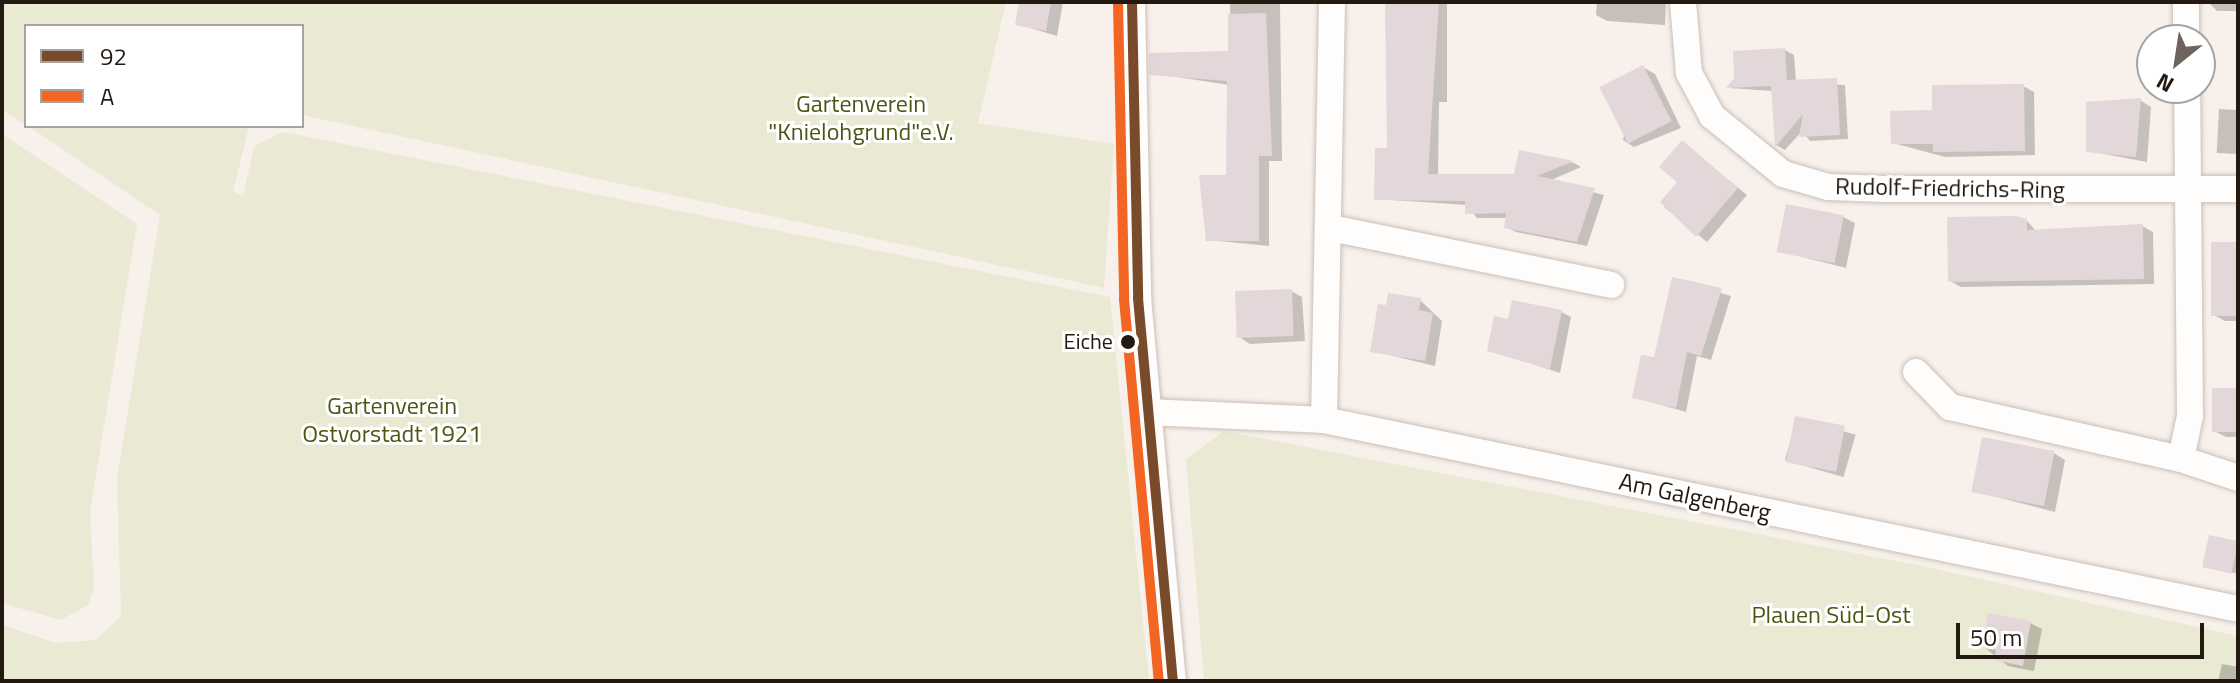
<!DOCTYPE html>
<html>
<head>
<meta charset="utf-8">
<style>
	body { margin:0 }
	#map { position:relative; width:2240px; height:683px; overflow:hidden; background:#f8f0eb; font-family:"Titillium Web",sans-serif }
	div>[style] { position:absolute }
	.green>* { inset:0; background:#e9e9d4 }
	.shadow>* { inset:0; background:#0003; transform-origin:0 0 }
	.building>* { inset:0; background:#e3d7da; transform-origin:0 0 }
	.roads { filter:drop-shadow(0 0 2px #c9c0b9) drop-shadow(0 0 2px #c9c0b9) }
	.minor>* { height:26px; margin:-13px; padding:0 13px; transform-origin:13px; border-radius:13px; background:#fefdfc }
	.bus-1>* { height:10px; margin:-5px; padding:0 5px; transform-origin:5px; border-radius:5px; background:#7a4b2a }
	.bus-2>* { height:10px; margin:-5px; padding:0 5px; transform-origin:5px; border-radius:5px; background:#f26522 }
	.dots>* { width:22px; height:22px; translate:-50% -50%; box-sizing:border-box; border:4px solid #fff; border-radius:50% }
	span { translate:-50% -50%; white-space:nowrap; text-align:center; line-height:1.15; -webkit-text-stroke:6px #fff; paint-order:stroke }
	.bus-label { font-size:22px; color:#241910 }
	.right { translate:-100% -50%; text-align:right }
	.park-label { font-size:24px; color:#4d5512 }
	.street-label { font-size:24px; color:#241910 }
	.frame { position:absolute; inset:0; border:4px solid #241910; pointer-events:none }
	.legend { position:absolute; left:24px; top:24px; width:280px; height:104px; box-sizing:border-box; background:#fff; border:2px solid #a7a39f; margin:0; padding:10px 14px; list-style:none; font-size:24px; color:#241910 }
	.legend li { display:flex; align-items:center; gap:16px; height:40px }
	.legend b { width:40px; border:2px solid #a7a39f }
	.north { position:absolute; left:2136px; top:24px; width:80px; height:80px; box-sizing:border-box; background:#fff; border:2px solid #a7a39f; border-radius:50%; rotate:210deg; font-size:22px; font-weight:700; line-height:32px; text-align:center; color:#241910 }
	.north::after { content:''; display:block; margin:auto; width:28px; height:36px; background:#6e645d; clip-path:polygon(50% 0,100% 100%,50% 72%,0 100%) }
	.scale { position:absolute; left:1956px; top:623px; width:248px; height:36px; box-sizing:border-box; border:4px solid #241910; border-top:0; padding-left:10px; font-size:24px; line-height:28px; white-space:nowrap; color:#241910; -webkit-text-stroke:6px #fff; paint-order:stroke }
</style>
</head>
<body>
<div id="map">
	<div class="green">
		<div style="clip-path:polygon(2px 2px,1006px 2px,978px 123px,1114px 144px,1104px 288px,302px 115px,302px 26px,26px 26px,26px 125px,2px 110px)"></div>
		<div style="clip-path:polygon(28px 126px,249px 126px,233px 192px,243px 196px,254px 146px,283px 132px,1110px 297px,1149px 681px,2px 681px,2px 625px,56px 643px,96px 640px,121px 616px,117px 478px,160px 215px)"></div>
		<div style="clip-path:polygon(2px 134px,137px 224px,90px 511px,94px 588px,88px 605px,61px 620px,2px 603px)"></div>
		<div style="clip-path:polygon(1224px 431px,1922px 566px,2238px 636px,2238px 681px,1204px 681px,1186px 459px)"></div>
	</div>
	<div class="shadow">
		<div style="clip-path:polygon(1021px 2px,1063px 2px,1057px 36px,1017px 24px)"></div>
		<div style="clip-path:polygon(1230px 2px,1280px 2px,1282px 161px,1269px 161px,1269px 246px,1208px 240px,1201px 177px,1228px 177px,1229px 85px,1151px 73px,1231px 53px)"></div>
		<div style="clip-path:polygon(1388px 2px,1447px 2px,1447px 102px,1439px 102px,1438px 176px,1516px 176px,1521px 152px,1574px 163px,1581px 167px,1549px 181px,1604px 195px,1587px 246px,1516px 232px,1506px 227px,1508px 218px,1477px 218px,1467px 205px,1376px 199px,1389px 150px)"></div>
		<div style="clip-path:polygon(1597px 2px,1666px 2px,1665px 25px,1607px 21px,1596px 15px)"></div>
		<div style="clip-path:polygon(2208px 2px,2238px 2px,2238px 11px,2217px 11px)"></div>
		<div style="clip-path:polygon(1785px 50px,1794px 55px,1796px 82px,1845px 85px,1848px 139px,1810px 141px,1802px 131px,1785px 150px,1776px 145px,1773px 91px,1729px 88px)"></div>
		<div style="clip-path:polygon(1643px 67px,1655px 74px,1681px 128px,1634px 147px,1623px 140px)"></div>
		<div style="clip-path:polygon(2023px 86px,2034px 92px,2035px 155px,1945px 157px,1893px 143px,1934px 112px)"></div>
		<div style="clip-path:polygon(2140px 100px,2151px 107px,2147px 162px,2088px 151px)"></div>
		<div style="left:2219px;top:109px;width:19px;height:44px;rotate:3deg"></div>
		<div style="clip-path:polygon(1682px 142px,1747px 195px,1707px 242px,1664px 207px,1680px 182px)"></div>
		<div style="clip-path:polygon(1843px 217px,1855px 223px,1846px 268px,1779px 251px)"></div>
		<div style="clip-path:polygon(2026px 220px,2037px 232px,2142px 226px,2153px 232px,2154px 284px,1961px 287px,1950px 281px)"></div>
		<div style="clip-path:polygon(2238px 244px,2238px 321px,2225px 321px,2214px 315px)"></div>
		<div style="clip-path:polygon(1674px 279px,1731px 296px,1711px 360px,1697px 356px,1686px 412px,1634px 397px,1655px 360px)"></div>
		<div style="clip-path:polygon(1291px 291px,1302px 297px,1305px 341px,1250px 344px,1239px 337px)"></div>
		<div style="clip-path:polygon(1420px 300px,1442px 321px,1435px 366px,1373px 351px)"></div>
		<div style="clip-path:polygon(1561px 312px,1571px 317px,1560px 373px,1489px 350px,1510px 322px)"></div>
		<div style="clip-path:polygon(2238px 390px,2238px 437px,2226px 437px,2214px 431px)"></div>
		<div style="left:1797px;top:418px;width:61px;height:44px;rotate:16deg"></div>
		<div style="clip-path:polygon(2054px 453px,2065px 460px,2055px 512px,1973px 491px)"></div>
		<div style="clip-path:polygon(2211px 537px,2238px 543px,2238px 574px,2205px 566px)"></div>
		<div style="clip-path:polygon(2030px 623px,2042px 629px,2034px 671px,2008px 666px,1984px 647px)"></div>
		<div style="clip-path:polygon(2222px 664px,2238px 667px,2238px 681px,2218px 681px)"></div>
	</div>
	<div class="building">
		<div style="clip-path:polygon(1019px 2px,1051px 2px,1046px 31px,1015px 25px)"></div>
		<div style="clip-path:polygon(1385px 2px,1439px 2px,1428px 174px,1514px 174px,1519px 150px,1574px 161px,1537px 176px,1595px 188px,1577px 242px,1504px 228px,1506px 213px,1465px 214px,1465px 201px,1374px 200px,1375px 148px,1387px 148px)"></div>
		<div style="clip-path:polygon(1266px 13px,1272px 156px,1259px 156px,1259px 241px,1206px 241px,1199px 175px,1226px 175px,1227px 81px,1149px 75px,1149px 53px,1228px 51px,1228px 14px)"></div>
		<div style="clip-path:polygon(1785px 48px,1787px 80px,1837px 78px,1840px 135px,1799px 137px,1803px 114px,1775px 147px,1771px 86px,1726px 88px,1734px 78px,1733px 51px)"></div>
		<div style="left:1643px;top:65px;width:63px;height:49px;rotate:63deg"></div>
		<div style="clip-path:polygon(2024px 84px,2025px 151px,1933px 152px,1933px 144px,1891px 144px,1890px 111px,1932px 110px,1932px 85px)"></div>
		<div style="clip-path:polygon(2141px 98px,2136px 157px,2086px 152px,2086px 102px)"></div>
		<div style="clip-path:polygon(1682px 140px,1738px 188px,1696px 237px,1660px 202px,1677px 182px,1659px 167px)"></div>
		<div style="left:1786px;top:204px;width:59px;height:49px;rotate:11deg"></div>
		<div style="clip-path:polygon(2016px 216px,2027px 219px,2027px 230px,2143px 224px,2144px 279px,1948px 282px,1947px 217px)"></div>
		<div style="left:2211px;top:242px;width:27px;height:74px"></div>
		<div style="clip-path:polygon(1672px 277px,1722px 288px,1701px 356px,1687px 352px,1676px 408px,1632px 398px,1641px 355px,1654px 357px)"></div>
		<div style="left:1292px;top:289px;width:47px;height:57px;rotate:88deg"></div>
		<div style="clip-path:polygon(1388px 293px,1421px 298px,1419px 310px,1433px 313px,1425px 361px,1370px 352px,1378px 304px,1386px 305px)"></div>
		<div style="clip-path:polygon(1512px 300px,1562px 310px,1550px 369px,1487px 351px,1494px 316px,1508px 319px)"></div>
		<div style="left:2212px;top:388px;width:26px;height:44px"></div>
		<div style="left:1795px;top:416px;width:51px;height:47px;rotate:11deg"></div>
		<div style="left:1982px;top:437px;width:74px;height:56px;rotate:11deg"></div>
		<div style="left:2209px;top:535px;width:30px;height:33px;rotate:12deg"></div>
		<div style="clip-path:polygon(1988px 613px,2031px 621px,2023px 666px,1994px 660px,1996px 650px,1982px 648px)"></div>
	</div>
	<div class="roads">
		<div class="minor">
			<div style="left:1132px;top:2px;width:296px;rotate:88.8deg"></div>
			<div style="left:1138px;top:298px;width:385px;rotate:84.8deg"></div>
			<div style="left:1683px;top:2px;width:71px;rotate:85.2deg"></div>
			<div style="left:1689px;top:73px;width:49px;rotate:61.9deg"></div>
			<div style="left:1712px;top:116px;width:92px;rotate:39.2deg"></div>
			<div style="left:1783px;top:174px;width:47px;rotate:16.1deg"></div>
			<div style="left:1828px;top:187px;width:57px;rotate:2deg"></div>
			<div style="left:1885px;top:189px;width:353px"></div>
			<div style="left:2186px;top:2px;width:38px;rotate:90deg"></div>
			<div style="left:1331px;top:228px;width:286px;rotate:11.5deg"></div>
			<div style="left:1916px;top:372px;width:49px;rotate:45.8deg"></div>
			<div style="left:1950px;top:407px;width:237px;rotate:12.7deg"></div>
			<div style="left:2181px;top:459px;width:44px;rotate:-78.2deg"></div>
			<div style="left:2190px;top:416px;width:328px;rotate:-90.5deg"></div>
			<div style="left:1149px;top:412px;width:175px;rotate:2.6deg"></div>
			<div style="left:1324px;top:420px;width:933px;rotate:11.68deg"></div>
			<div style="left:1324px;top:420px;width:418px;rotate:-88.9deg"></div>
			<div style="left:2181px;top:459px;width:60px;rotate:18.4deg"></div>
		</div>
	</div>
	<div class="bus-1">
		<div style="left:1132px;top:2px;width:296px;rotate:88.8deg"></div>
		<div style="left:1138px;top:298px;width:385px;rotate:84.8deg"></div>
	</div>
	<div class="bus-2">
		<div style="left:1118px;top:2px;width:297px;rotate:88.8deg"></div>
		<div style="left:1124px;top:299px;width:384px;rotate:84.8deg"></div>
	</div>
	<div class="dots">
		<div style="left:1128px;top:342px;background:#241910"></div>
	</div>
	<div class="bus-label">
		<span class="right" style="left:1113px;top:342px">Eiche</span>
	</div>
	<div class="park-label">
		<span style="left:861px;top:118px">Gartenverein<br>"Knielohgrund"e.V.</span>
		<span style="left:392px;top:420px">Gartenverein<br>Ostvorstadt 1921</span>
		<span style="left:1831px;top:615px">Plauen Süd-Ost</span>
	</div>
	<div class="street-label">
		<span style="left:1950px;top:188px;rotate:1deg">Rudolf-Friedrichs-Ring</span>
		<span style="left:1695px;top:497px;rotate:12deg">Am Galgenberg</span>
	</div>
	<div class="frame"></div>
	<ul class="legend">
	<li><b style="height:10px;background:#7a4b2a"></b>92</li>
	<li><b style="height:10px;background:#f26522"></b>A</li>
	</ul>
	<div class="north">N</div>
	<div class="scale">50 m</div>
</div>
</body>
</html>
